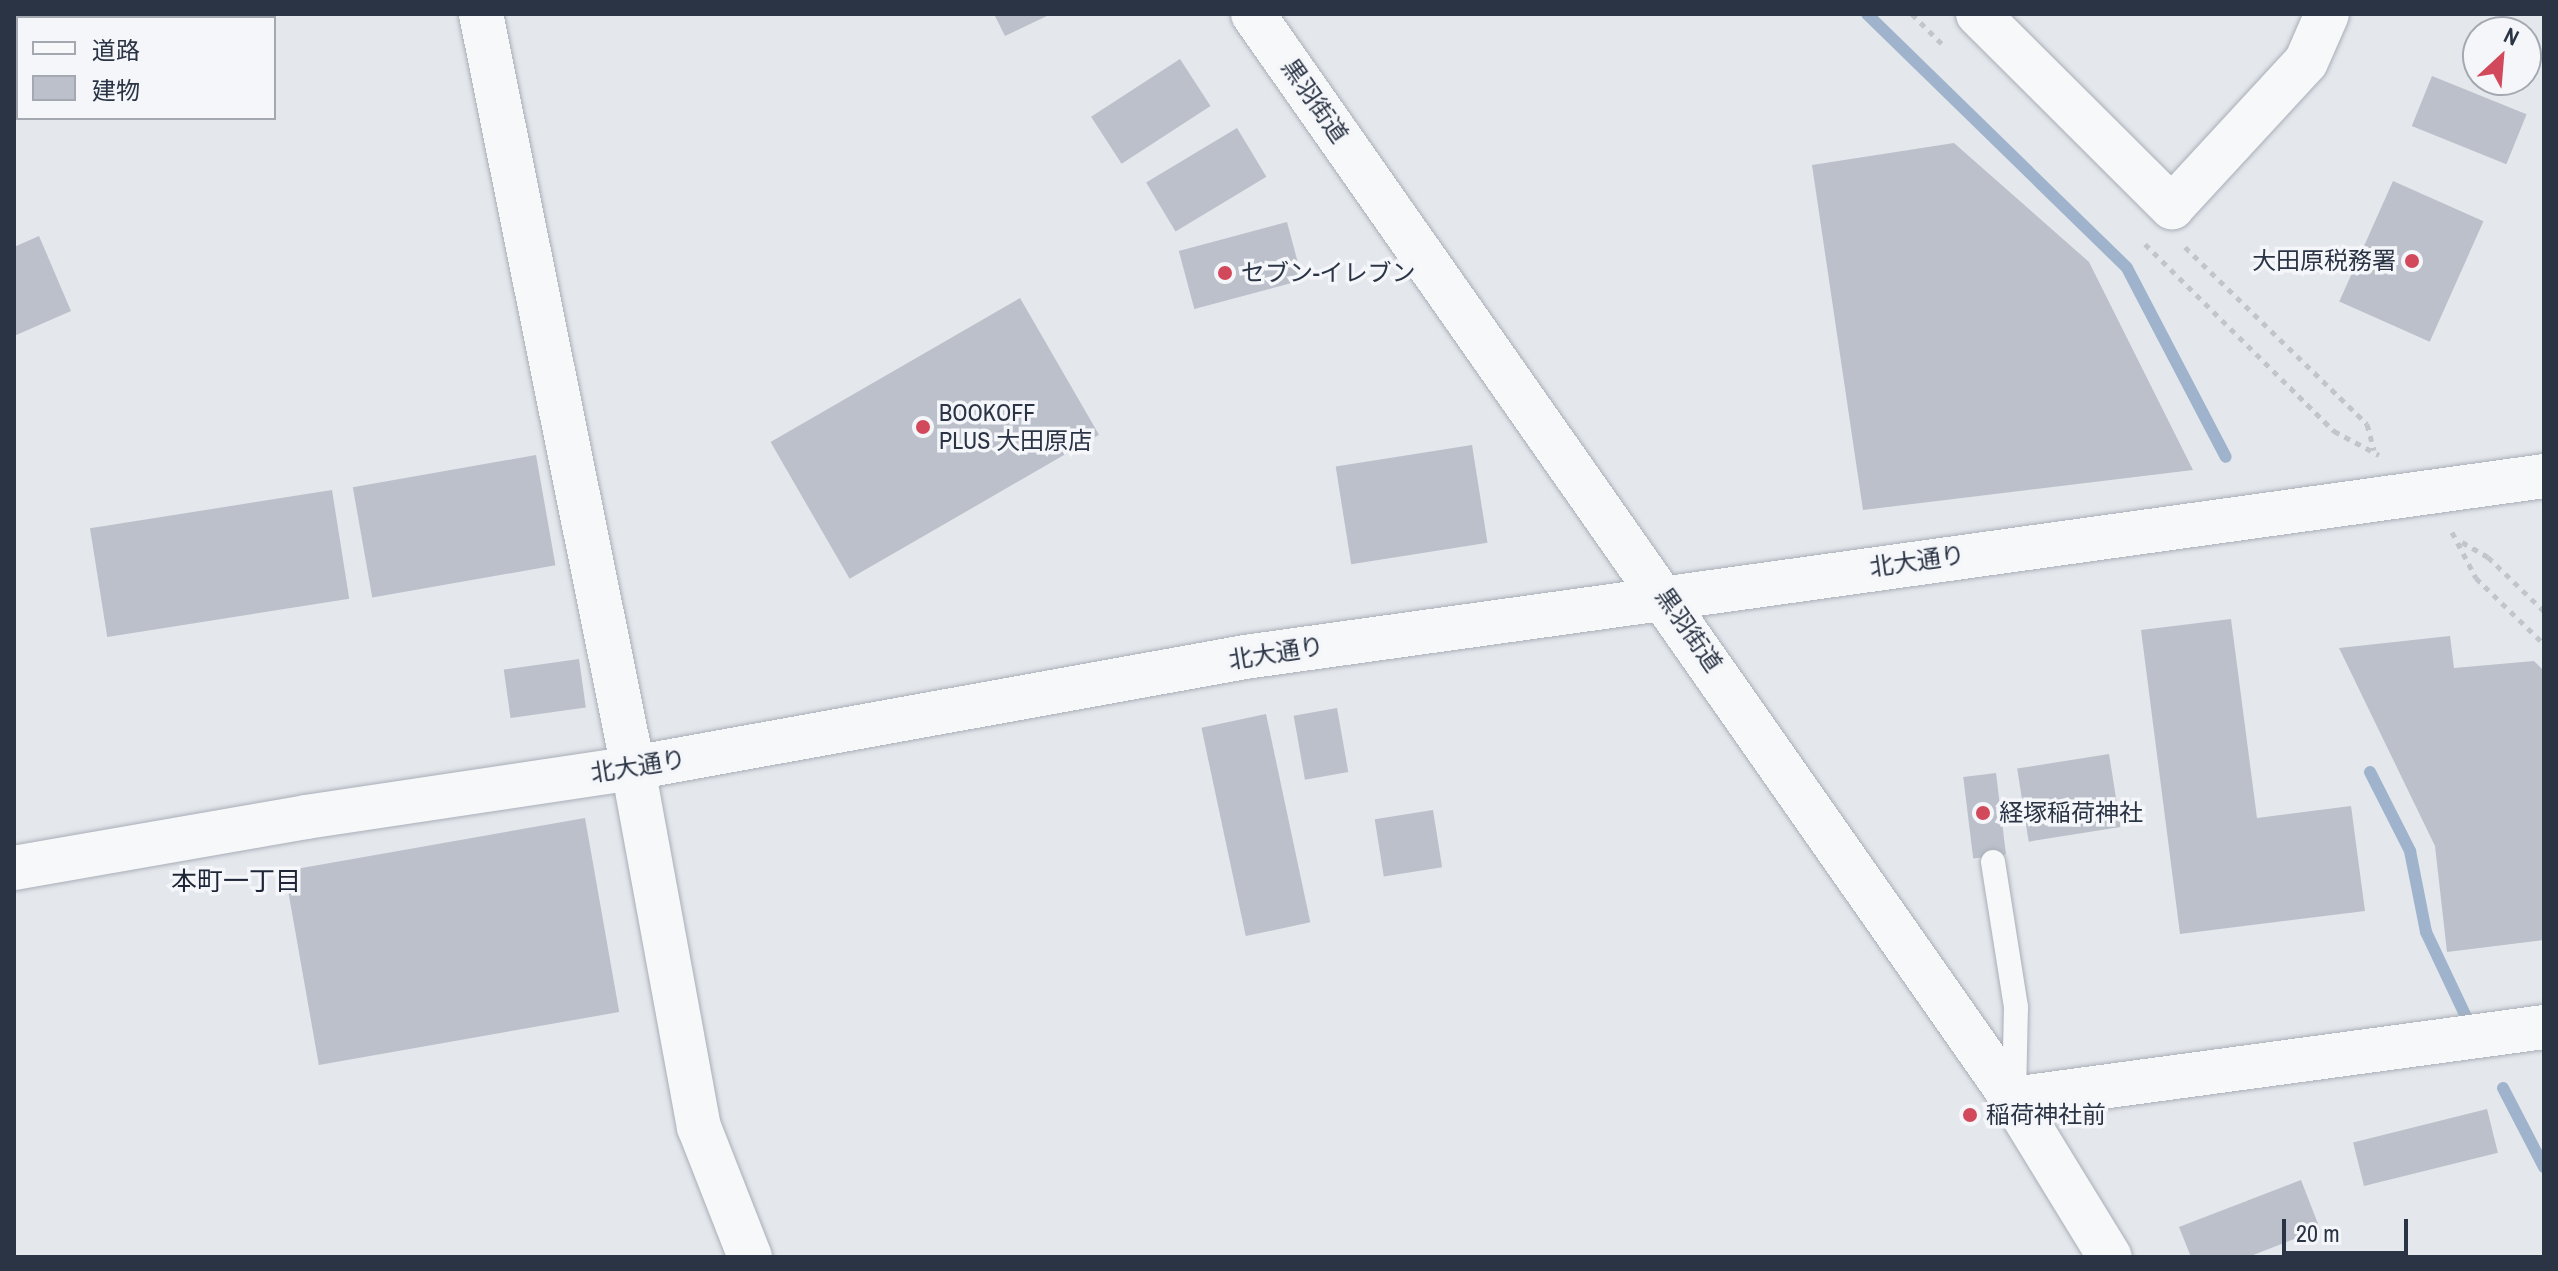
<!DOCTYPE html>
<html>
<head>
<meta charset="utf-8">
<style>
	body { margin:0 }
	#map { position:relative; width:2558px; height:1271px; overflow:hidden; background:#e4e7ec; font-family:"Archivo Narrow","Noto Sans JP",sans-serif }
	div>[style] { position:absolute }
	.stream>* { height:12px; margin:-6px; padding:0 6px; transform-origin:6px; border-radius:6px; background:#9fb4cc }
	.building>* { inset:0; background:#bbc0ca; transform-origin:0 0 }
	.path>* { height:5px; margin-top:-2.5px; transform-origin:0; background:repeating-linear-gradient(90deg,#c2c5cb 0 6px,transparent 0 12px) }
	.roads { filter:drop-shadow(0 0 2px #a9aeb7) drop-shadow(0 0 2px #a9aeb7) }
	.service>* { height:24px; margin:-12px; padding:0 12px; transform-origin:12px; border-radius:12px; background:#f7f8fa }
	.minor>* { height:44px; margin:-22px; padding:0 22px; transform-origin:22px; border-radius:22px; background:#f7f8fa }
	.tertiary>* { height:44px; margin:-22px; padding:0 22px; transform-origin:22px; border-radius:22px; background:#f7f8fa }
	.dots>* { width:22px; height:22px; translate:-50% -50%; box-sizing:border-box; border:4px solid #f4f6f9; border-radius:50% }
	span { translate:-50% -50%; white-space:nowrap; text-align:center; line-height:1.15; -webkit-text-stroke:7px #f4f6f9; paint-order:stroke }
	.street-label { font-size:24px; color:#2b3445 }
	.poi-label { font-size:24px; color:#2b3445 }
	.right { translate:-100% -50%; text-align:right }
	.left { translate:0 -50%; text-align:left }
	.neighbourhood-label { font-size:26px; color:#1d2536 }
	.frame { position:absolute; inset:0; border:16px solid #2b3445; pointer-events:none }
	.legend { position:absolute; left:16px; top:16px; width:260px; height:104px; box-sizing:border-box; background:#f4f6f9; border:2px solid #a4a8b1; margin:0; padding:10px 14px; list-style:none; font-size:24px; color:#2b3445 }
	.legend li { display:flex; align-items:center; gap:16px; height:40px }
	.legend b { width:40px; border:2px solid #a4a8b1 }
	.north { position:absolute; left:2462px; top:16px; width:80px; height:80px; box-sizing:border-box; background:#f4f6f9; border:2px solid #a4a8b1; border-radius:50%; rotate:26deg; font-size:22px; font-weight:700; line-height:32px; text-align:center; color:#2b3445 }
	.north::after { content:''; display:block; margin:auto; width:28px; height:36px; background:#d1495b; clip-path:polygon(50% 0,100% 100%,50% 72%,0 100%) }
	.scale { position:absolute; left:2282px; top:1219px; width:126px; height:36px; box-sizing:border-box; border:4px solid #2b3445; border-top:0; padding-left:10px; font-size:24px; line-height:28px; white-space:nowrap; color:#2b3445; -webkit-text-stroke:6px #f4f6f9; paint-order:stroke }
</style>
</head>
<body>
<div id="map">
	<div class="stream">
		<div style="left:1867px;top:14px;width:363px;rotate:44.3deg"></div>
		<div style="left:2127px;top:268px;width:213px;rotate:62.4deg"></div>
		<div style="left:2370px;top:772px;width:89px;rotate:63.1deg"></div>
		<div style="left:2410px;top:851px;width:83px;rotate:78.8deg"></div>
		<div style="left:2426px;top:932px;width:103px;rotate:64.7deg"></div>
		<div style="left:2503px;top:1088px;width:89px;rotate:62.6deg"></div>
	</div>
	<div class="building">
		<div style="clip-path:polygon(994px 14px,1051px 14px,1005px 36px)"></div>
		<div style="left:1180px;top:59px;width:56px;height:106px;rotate:57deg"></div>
		<div style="left:2432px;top:76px;width:102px;height:54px;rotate:22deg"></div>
		<div style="left:1237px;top:128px;width:57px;height:106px;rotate:59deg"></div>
		<div style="clip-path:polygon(1954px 143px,2089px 262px,2193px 470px,1863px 510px,1812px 165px)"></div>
		<div style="left:2393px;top:181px;width:99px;height:132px;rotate:24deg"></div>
		<div style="left:1287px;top:222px;width:60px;height:112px;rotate:75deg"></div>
		<div style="clip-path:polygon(39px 236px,71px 311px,14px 336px,14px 247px)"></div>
		<div style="left:1020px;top:298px;width:158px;height:288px;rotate:60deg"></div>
		<div style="left:1472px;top:445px;width:99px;height:138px;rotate:81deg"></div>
		<div style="left:536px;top:455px;width:112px;height:186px;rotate:80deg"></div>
		<div style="left:332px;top:490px;width:110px;height:245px;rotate:81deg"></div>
		<div style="clip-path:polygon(2231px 619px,2257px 818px,2351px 806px,2365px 911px,2180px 934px,2141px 630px)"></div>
		<div style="clip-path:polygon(2450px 636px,2454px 668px,2534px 661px,2544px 671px,2544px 940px,2447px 952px,2435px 846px,2339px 648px)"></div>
		<div style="left:579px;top:659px;width:49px;height:76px;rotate:82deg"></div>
		<div style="left:1337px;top:708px;width:65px;height:44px;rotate:80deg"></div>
		<div style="left:1266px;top:714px;width:213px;height:66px;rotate:78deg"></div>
		<div style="left:2109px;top:754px;width:74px;height:93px;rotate:81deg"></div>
		<div style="left:1996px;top:773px;width:82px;height:33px;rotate:83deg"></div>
		<div style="left:1433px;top:810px;width:58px;height:59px;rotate:81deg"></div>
		<div style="left:585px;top:818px;width:197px;height:305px;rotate:80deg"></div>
		<div style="left:2487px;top:1109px;width:45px;height:138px;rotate:76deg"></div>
		<div style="clip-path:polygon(2301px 1180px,2320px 1229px,2248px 1257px,2191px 1257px,2179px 1227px)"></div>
	</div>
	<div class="path">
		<div style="left:1912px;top:14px;width:45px;rotate:45deg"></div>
		<div style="left:2145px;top:244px;width:266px;rotate:44.7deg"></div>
		<div style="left:2334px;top:431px;width:51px;rotate:28.1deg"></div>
		<div style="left:2185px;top:247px;width:254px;rotate:44.2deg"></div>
		<div style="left:2367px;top:424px;width:27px;rotate:75deg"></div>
		<div style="left:2452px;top:532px;width:52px;rotate:62.4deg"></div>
		<div style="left:2476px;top:578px;width:95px;rotate:44.1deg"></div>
		<div style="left:2462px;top:542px;width:30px;rotate:30deg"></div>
		<div style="left:2488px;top:557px;width:78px;rotate:44deg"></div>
	</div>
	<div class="roads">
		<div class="service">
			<div style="left:139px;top:17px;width:9px;rotate:-21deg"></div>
			<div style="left:1993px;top:862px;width:147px;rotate:81deg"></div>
			<div style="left:2016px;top:1007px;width:89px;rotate:91.3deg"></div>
		</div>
		<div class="minor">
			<div style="left:481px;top:14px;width:769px;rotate:78.6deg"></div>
			<div style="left:1978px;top:14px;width:274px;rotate:44.9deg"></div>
			<div style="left:2172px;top:207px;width:197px;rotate:-47.3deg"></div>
			<div style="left:2306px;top:62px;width:52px;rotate:-66.4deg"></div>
			<div style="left:2013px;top:1099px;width:536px;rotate:-7.72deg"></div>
		</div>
		<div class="tertiary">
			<div style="left:1253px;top:14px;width:1325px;rotate:54.99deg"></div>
			<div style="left:2013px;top:1099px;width:185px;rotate:58.5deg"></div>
			<div style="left:633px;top:768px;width:365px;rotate:79.6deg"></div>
			<div style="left:699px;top:1127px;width:140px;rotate:68.6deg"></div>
			<div style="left:14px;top:868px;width:296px;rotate:-9.9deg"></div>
			<div style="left:306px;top:817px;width:331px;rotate:-8.5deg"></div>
			<div style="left:633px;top:768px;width:622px;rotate:-10.28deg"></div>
			<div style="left:1245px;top:657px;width:1312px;rotate:-7.93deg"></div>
		</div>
	</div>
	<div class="dots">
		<div style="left:2412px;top:261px;background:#d1495b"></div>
		<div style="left:1225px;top:273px;background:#d1495b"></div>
		<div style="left:923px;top:427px;background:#d1495b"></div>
		<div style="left:1983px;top:813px;background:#d1495b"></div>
		<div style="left:1970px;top:1115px;background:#d1495b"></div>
	</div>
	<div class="street-label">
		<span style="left:1315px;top:101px;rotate:55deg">黒羽街道</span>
		<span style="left:1917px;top:561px;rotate:-8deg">北大通り</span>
		<span style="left:1689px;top:630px;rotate:55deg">黒羽街道</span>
		<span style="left:1276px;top:653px;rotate:-9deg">北大通り</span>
		<span style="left:638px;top:766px;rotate:-9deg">北大通り</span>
	</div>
	<div class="poi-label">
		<span class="right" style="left:2396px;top:261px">大田原税務署</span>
		<span class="left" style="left:1241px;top:273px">セブン-イレブン</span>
		<span class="left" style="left:939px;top:427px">BOOKOFF<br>PLUS 大田原店</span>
		<span class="left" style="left:1999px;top:813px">経塚稲荷神社</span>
		<span class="left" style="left:1986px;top:1115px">稲荷神社前</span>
	</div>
	<div class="neighbourhood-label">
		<span style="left:236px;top:881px">本町一丁目</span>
	</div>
	<div class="frame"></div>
	<ul class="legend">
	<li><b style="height:10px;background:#f7f8fa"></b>道路</li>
	<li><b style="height:22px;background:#bbc0ca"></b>建物</li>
	</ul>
	<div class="north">N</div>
	<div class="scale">20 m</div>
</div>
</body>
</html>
